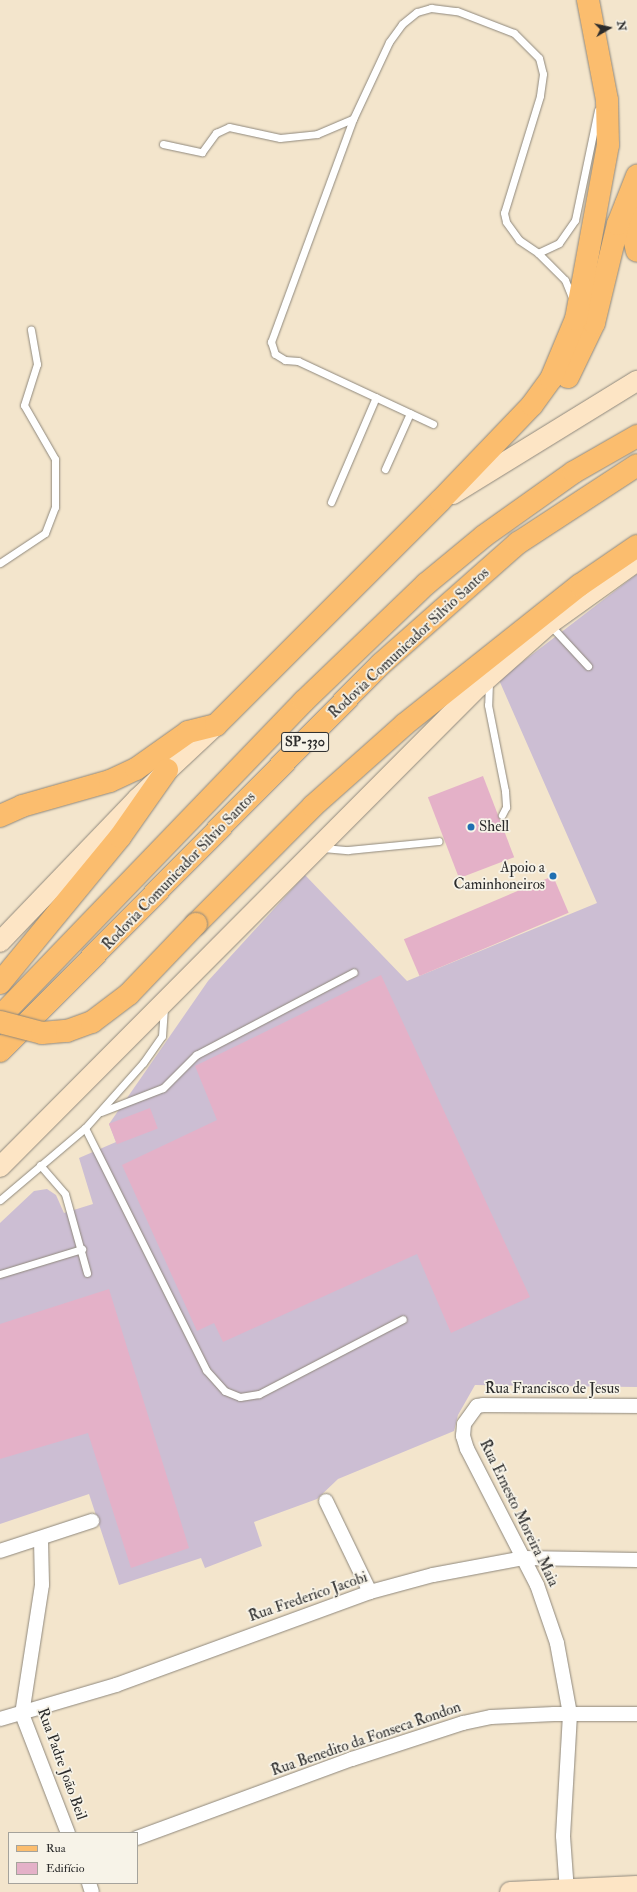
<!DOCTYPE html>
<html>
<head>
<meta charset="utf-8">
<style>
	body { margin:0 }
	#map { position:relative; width:637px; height:1892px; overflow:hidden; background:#f3e5cc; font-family:"IM FELL Double Pica",serif }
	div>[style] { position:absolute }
	.industrial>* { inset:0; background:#ccbed3 }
	.building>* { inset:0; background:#e4b1c8; transform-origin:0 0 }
	.roads { filter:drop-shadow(0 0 1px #8f887c) drop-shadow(0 0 1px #8f887c) }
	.service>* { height:7px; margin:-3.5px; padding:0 3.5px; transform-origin:3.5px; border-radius:3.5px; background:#fff }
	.minor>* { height:14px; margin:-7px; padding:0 7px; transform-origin:7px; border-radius:7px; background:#fff }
	.secondary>* { height:20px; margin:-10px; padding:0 10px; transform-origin:10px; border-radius:10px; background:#fde5c5 }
	.primary>* { height:22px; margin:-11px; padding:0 11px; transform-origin:11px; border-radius:11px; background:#fbbd6e }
	.motorway>* { height:22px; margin:-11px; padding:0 11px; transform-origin:11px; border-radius:11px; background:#fbbd6e }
	.bridges { filter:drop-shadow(0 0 1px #8f887c) drop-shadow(0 0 1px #8f887c) }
	.primary-bridge>* { height:22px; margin:-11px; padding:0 11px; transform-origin:11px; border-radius:11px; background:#fbbd6e }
	.dots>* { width:11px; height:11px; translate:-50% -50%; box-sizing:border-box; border:2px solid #f7f3e8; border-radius:50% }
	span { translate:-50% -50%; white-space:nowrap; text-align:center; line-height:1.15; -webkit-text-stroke:3.5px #f7f3e8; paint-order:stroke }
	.shield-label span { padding:1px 3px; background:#f7f3e8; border:1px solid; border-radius:3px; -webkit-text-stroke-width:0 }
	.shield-label { font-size:14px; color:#2b2b2b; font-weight:700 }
	.street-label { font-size:15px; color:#2b2b2b }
	.poi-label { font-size:15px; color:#2b2b2b }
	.left { translate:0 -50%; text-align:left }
	.right { translate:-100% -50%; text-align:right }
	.legend { position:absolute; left:8px; top:1832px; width:130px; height:52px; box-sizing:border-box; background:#f7f3e8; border:1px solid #a5a39c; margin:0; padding:5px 7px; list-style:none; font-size:12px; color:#2b2b2b }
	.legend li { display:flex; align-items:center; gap:8px; height:20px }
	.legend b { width:20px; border:1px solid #a5a39c }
	.north { position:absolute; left:589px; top:8px; width:40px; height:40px; -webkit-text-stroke:3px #f7f3e8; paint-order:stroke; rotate:81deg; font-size:11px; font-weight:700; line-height:16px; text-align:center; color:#2b2b2b }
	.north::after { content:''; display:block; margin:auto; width:14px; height:18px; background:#2b2b2b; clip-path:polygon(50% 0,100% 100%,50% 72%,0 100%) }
</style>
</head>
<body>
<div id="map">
	<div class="industrial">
		<div style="clip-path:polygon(637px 574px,637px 1387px,475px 1385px,458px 1415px,454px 1431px,338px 1479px,317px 1499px,254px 1522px,262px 1546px,205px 1568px,201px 1558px,119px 1585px,89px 1494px,0 1524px,0 1223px,34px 1191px,47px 1189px,56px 1195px,64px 1213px,93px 1204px,79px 1158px,116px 1142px,109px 1124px,208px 981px,305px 875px,407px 981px,597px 903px,499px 680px)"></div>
	</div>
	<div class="building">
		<div style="left:483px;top:776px;width:87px;height:59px;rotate:69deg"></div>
		<div style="left:553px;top:876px;width:40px;height:162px;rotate:67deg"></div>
		<div style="clip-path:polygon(381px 975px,530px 1297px,451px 1333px,417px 1254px,223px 1342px,214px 1323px,197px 1331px,122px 1165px,217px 1120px,195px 1066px)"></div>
		<div style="left:150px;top:1108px;width:22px;height:44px;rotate:69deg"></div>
		<div style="clip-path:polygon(109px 1289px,189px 1548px,131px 1568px,88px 1433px,0 1459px,0 1324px)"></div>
	</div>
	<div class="roads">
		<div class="service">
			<div style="left:163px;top:144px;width:40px;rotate:12deg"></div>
			<div style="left:202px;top:152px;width:24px;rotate:-54deg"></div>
			<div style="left:216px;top:133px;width:14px;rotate:-25deg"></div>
			<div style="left:229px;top:127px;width:52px;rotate:12.2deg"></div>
			<div style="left:280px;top:138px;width:37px;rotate:-6deg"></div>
			<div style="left:317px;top:134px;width:39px;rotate:-23deg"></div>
			<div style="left:538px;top:253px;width:23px;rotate:-25deg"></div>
			<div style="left:559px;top:243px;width:28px;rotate:-55deg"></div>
			<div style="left:575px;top:220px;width:112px;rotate:-78.2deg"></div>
			<div style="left:433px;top:424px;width:149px;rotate:-155deg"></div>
			<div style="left:298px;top:361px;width:13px;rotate:-176deg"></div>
			<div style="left:285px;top:360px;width:12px;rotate:-149deg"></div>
			<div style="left:275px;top:354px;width:13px;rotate:-108deg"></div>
			<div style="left:271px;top:342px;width:238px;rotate:-69.8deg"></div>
			<div style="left:353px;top:119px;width:85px;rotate:-64.9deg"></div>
			<div style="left:389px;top:42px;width:22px;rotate:-54deg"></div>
			<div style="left:402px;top:24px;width:19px;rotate:-39deg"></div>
			<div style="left:417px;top:12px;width:15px;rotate:-16deg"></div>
			<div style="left:431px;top:8px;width:26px;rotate:7deg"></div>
			<div style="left:457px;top:11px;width:61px;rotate:21.1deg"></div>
			<div style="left:514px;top:33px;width:35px;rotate:45deg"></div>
			<div style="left:539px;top:58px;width:16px;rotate:76deg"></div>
			<div style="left:543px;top:74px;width:22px;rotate:98deg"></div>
			<div style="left:540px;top:96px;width:122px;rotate:107.1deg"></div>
			<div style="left:504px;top:213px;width:9px;rotate:77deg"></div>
			<div style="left:506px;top:222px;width:22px;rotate:54deg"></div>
			<div style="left:519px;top:240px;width:23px;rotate:34deg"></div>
			<div style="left:538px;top:253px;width:38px;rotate:45deg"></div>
			<div style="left:565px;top:280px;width:22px;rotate:68deg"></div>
			<div style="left:385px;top:469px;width:61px;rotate:-65.9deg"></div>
			<div style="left:331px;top:502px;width:114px;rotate:-66.8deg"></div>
			<div style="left:0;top:563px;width:54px;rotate:-33.7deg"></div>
			<div style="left:45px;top:533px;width:28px;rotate:-69deg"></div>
			<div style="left:55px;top:507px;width:48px;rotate:-90deg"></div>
			<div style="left:55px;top:459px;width:62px;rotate:-119.9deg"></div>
			<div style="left:24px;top:405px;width:43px;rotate:-72.4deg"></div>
			<div style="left:37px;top:364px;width:35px;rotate:-100deg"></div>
			<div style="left:550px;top:625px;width:56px;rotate:47.2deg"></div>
			<div style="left:489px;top:682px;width:23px;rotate:92deg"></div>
			<div style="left:488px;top:705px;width:88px;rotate:78.8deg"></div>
			<div style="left:505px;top:791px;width:16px;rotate:86deg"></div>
			<div style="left:506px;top:807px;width:9px;rotate:117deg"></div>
			<div style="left:323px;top:848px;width:25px;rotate:5deg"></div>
			<div style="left:348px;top:850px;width:91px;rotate:-5.6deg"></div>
			<div style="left:101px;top:1112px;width:66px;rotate:-21.2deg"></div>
			<div style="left:163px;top:1088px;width:47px;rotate:-45deg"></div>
			<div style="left:196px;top:1055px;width:178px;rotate:-27.7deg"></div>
			<div style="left:85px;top:1128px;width:271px;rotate:63.4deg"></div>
			<div style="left:206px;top:1370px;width:28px;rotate:48deg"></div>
			<div style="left:225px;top:1391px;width:16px;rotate:22deg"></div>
			<div style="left:240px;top:1397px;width:19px;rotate:-9deg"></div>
			<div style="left:259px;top:1394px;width:162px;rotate:-27.5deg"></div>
			<div style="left:40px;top:1165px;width:38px;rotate:49deg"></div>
			<div style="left:65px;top:1194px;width:82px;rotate:74.4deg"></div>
			<div style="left:0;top:1200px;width:111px;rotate:-40.3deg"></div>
			<div style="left:85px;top:1128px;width:87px;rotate:-48.3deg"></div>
			<div style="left:143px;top:1063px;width:33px;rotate:-55deg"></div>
			<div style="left:162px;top:1036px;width:28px;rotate:-86deg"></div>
			<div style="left:0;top:1274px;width:86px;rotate:-17deg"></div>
		</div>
		<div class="minor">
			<div style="left:326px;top:1501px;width:101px;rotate:64.2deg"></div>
			<div style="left:41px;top:1540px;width:45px;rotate:88.7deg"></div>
			<div style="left:42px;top:1585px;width:131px;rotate:98.8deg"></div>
			<div style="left:22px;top:1714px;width:128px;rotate:68.9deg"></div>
			<div style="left:0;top:1551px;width:97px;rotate:-18.1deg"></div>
			<div style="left:0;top:1719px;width:121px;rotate:-16.3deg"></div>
			<div style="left:116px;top:1685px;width:270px;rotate:-20.1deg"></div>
			<div style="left:370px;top:1592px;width:65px;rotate:-15.1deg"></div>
			<div style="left:433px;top:1575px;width:93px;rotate:-10.6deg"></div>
			<div style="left:524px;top:1558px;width:113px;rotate:1deg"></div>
			<div style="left:137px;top:1838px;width:229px;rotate:-20.2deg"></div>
			<div style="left:352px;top:1759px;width:117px;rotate:-18deg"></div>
			<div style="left:463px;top:1723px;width:29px;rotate:-12deg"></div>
			<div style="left:491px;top:1717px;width:63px;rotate:-2.7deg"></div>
			<div style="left:554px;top:1714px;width:83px"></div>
			<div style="left:89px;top:1883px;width:9px;rotate:72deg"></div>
			<div style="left:567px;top:1892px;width:56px;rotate:-94.1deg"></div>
			<div style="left:563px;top:1836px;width:122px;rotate:-86.7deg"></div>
			<div style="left:570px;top:1714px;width:72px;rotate:-100.4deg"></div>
			<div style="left:557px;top:1643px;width:61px;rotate:-109deg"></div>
			<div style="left:537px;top:1585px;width:153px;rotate:-117.2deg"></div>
			<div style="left:467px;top:1449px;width:14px;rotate:-107deg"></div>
			<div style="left:463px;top:1436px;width:12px;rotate:-85deg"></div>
			<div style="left:464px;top:1424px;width:22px;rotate:-54deg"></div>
			<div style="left:477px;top:1406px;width:6px;rotate:-9deg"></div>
			<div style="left:483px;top:1405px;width:154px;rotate:0.4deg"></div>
		</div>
		<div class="secondary">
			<div style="left:453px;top:494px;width:216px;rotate:-31.6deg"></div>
			<div style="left:0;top:942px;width:198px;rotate:-46.2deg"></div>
			<div style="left:137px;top:799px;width:108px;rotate:-43.1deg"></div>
			<div style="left:0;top:1167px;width:677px;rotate:-45.12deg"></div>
			<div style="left:478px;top:687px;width:95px;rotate:-41.6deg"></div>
			<div style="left:549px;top:624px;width:108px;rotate:-35.6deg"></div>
			<div style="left:510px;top:1892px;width:127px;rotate:-2.7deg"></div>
		</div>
		<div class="primary">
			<div style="left:626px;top:204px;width:48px;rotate:76.8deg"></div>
			<div style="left:568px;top:377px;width:60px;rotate:-64.3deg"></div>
			<div style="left:594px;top:323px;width:102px;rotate:-76.4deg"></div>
			<div style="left:618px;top:224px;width:52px;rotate:-68.4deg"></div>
			<div style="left:0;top:816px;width:24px;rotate:-24deg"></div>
			<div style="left:22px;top:806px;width:91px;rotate:-15.9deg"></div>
			<div style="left:110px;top:781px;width:29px;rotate:-25deg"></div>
			<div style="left:136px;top:769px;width:64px;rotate:-35.4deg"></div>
			<div style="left:188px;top:732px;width:29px;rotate:-14deg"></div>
			<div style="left:216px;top:725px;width:317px;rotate:-45deg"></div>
			<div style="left:440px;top:501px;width:133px;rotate:-46.2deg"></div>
			<div style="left:532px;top:405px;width:32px;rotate:-54deg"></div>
			<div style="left:551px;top:379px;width:65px;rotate:-67.4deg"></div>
			<div style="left:576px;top:319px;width:177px;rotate:-79.6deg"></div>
			<div style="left:608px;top:145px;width:45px;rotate:-91.3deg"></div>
			<div style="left:607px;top:100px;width:102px;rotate:-100.8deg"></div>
			<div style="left:196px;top:924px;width:166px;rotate:-45.2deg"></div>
			<div style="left:313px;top:806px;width:123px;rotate:-41.7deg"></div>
			<div style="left:405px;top:724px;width:223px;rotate:-38.5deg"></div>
			<div style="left:580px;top:585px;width:69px;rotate:-34.4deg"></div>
		</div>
		<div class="motorway">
			<div style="left:0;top:983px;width:189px;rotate:-50.6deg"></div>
			<div style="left:120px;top:837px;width:82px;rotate:-55deg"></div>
			<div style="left:0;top:1017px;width:438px;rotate:-46.1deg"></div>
			<div style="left:304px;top:701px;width:169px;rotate:-43.8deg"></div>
			<div style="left:426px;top:584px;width:75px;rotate:-39.6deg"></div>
			<div style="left:484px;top:536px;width:110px;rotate:-35.4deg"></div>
			<div style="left:574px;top:472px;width:73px;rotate:-29.7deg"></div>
			<div style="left:0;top:1051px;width:543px;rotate:-45.45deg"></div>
			<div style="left:381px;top:664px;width:183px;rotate:-41.5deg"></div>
			<div style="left:518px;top:543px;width:142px;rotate:-33.2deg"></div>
		</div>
	</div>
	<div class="bridges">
		<div class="primary-bridge">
			<div style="left:0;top:1022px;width:43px;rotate:14.7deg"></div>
			<div style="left:42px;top:1033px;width:25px;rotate:-5deg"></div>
			<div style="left:67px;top:1031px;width:27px;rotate:-20deg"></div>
			<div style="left:92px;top:1022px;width:46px;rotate:-37.1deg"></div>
			<div style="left:129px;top:994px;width:97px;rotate:-46.3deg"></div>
		</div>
	</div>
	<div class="dots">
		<div style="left:471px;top:827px;background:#1f6fb2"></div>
		<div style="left:553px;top:876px;background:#1f6fb2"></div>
	</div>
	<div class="shield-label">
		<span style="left:305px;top:742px">SP-330</span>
	</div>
	<div class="street-label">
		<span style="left:409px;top:643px;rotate:-43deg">Rodovia Comunicador Silvio Santos</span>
		<span style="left:179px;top:871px;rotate:-46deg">Rodovia Comunicador Silvio Santos</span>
		<span style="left:552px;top:1389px">Rua Francisco de Jesus</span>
		<span style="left:519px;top:1513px;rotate:64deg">Rua Ernesto Moreira Maia</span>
		<span style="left:308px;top:1597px;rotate:-19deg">Rua Frederico Jacobi</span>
		<span style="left:366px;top:1739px;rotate:-19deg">Rua Benedito da Fonseca Rondon</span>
		<span style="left:62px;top:1764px;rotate:70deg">Rua Padre João Beil</span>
	</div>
	<div class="poi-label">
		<span class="left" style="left:479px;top:827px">Shell</span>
		<span class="right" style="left:545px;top:876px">Apoio a<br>Caminhoneiros</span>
	</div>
	<ul class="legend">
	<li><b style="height:5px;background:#fbbd6e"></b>Rua</li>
	<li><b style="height:11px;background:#e4b1c8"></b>Edifício</li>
	</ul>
	<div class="north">N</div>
</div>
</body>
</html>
